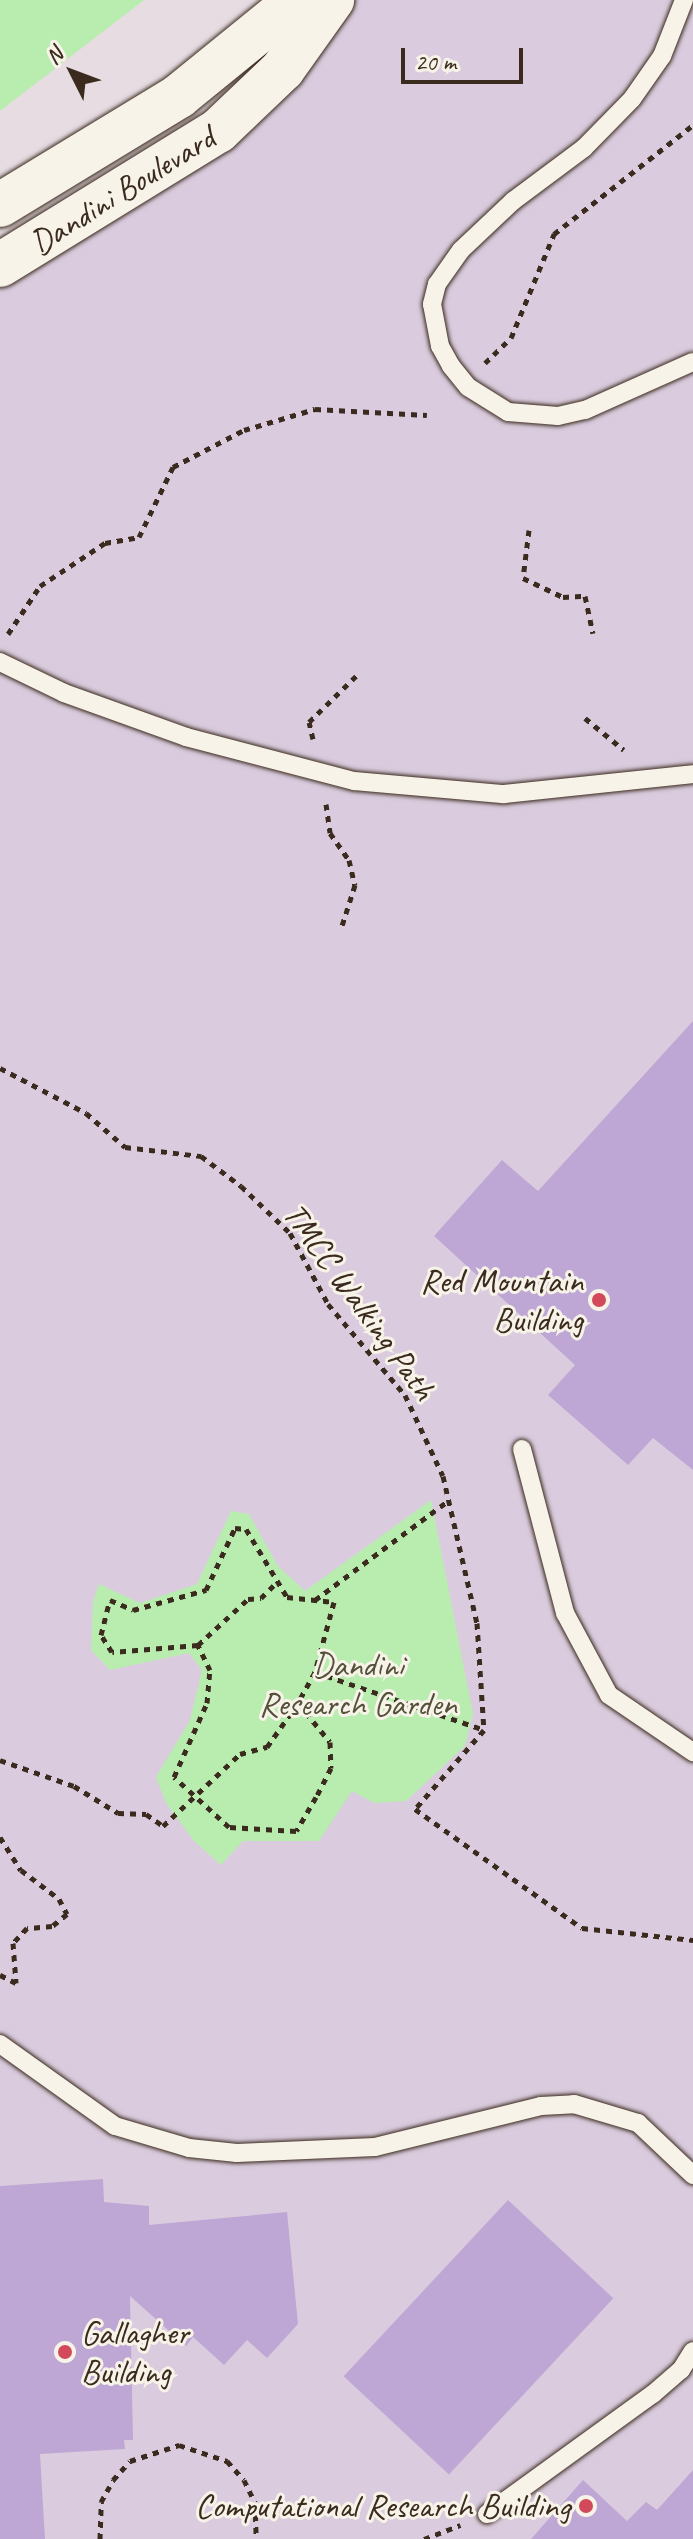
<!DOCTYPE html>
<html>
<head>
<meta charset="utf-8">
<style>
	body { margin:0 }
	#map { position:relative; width:693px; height:2539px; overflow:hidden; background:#e6dce2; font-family:Caveat,sans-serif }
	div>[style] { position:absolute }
	.built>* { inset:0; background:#daccde }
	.green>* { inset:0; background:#b8edaf }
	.building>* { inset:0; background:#bfa7d5; transform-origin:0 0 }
	.path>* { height:5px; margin-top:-2.5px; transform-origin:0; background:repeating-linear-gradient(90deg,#3b2a1e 0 6px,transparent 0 12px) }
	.roads { filter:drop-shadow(0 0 2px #3b2a1e) drop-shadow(0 0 2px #3b2a1e) }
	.lane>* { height:18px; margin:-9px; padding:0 9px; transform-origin:9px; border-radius:9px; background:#f7f3e8 }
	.secondary>* { height:44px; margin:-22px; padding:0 22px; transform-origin:22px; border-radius:22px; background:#f7f3e8 }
	.dots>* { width:22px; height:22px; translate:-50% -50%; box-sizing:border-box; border:4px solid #f7f3e8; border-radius:50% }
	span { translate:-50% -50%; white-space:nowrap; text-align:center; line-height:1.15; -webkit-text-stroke:6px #f7f3e8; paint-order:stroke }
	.street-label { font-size:34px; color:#3b2a1e }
	.poi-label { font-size:34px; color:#3b2a1e }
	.right { translate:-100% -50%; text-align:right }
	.left { translate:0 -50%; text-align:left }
	.park-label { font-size:34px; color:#54513b }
	.north { position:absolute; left:32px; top:32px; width:80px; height:80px; -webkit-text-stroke:6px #f7f3e8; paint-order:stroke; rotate:312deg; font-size:22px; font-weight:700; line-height:32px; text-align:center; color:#3b2a1e }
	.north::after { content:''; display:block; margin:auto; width:28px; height:36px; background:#3b2a1e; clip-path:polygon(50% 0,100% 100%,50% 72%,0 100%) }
	.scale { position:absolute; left:401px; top:48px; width:122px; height:36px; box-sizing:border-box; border:4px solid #3b2a1e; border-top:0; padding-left:10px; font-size:24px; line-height:28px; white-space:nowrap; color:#3b2a1e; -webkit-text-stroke:6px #f7f3e8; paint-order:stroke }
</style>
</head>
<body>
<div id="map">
	<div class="built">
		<div style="clip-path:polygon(337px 0,693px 0,693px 2539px,0 2539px,0 272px,176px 166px)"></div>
	</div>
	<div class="green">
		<div style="clip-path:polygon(0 0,144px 0,0 111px)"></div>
		<div style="clip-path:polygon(431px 1500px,473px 1714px,465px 1746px,406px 1801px,374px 1803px,352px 1791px,319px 1841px,243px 1841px,221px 1865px,194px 1841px,166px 1803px,156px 1777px,190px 1720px,202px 1670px,189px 1653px,110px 1670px,91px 1650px,93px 1602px,99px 1584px,140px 1603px,197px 1584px,231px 1511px,249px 1514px,278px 1566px,305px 1591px)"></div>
	</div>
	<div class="building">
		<div style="clip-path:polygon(693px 1021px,693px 1470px,653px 1438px,628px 1465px,548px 1395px,575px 1365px,434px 1236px,502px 1160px,538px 1191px)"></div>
		<div style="clip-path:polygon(103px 2179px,104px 2202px,149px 2206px,149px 2225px,287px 2212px,298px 2324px,267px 2358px,247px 2340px,224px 2365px,193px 2337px,186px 2346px,130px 2296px,133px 2440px,124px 2440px,125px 2449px,40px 2454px,45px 2539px,0 2539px,0 2186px)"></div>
		<div style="left:508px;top:2200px;width:144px;height:241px;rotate:43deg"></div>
		<div style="clip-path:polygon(693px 2470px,693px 2539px,531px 2539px,583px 2480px,627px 2521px,646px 2502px,657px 2510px)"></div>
	</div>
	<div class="path">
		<div style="left:485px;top:363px;width:36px;rotate:-44deg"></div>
		<div style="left:511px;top:338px;width:113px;rotate:-67.5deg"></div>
		<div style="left:554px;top:234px;width:177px;rotate:-38.1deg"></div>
		<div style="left:529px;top:530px;width:48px;rotate:97.1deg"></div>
		<div style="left:523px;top:578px;width:44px;rotate:25.4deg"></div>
		<div style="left:563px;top:597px;width:22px;rotate:-3deg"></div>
		<div style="left:585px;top:596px;width:38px;rotate:78deg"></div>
		<div style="left:8px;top:634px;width:58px;rotate:-56.3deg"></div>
		<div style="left:40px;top:586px;width:78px;rotate:-33.5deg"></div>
		<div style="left:105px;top:543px;width:35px;rotate:-10deg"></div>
		<div style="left:139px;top:537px;width:78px;rotate:-64.1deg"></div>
		<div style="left:173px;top:467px;width:80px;rotate:-27.5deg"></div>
		<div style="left:244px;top:430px;width:74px;rotate:-16.5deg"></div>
		<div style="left:315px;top:409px;width:112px;rotate:3.1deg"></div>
		<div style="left:585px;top:718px;width:50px;rotate:39.4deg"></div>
		<div style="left:313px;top:739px;width:17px;rotate:-103deg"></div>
		<div style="left:309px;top:722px;width:69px;rotate:-44.4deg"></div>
		<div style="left:326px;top:804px;width:29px;rotate:82deg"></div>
		<div style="left:330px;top:833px;width:33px;rotate:55deg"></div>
		<div style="left:349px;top:860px;width:26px;rotate:77deg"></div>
		<div style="left:355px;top:885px;width:46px;rotate:107.7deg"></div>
		<div style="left:0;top:1068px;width:97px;rotate:27.6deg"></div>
		<div style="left:86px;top:1113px;width:52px;rotate:41.1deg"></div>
		<div style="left:125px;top:1147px;width:77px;rotate:6.8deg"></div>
		<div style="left:201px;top:1156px;width:50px;rotate:36.9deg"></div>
		<div style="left:241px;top:1186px;width:68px;rotate:43.8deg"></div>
		<div style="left:290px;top:1233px;width:81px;rotate:61.8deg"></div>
		<div style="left:328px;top:1304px;width:119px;rotate:49.8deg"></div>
		<div style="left:405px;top:1395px;width:89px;rotate:64.9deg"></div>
		<div style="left:443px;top:1476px;width:151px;rotate:77deg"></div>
		<div style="left:477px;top:1623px;width:107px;rotate:86.3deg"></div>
		<div style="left:484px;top:1730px;width:105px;rotate:131.1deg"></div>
		<div style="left:415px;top:1809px;width:205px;rotate:35.5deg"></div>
		<div style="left:582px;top:1928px;width:112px;rotate:6.2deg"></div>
		<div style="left:315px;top:1600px;width:167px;rotate:-36.7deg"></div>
		<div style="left:198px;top:1645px;width:68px;rotate:-42.6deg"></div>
		<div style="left:248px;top:1599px;width:13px;rotate:-4deg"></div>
		<div style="left:261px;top:1598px;width:23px;rotate:-45deg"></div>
		<div style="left:315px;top:1672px;width:35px;rotate:119deg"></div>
		<div style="left:298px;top:1703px;width:50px;rotate:50.6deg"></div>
		<div style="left:330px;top:1742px;width:26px;rotate:88deg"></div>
		<div style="left:331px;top:1768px;width:33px;rotate:117deg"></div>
		<div style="left:316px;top:1797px;width:39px;rotate:120deg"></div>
		<div style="left:296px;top:1831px;width:67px;rotate:-176.6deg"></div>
		<div style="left:229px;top:1827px;width:74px;rotate:-137.7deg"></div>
		<div style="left:174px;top:1777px;width:81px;rotate:-66deg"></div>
		<div style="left:207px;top:1703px;width:33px;rotate:-85deg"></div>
		<div style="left:210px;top:1670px;width:28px;rotate:-116deg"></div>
		<div style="left:198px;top:1645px;width:86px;rotate:175.3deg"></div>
		<div style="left:112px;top:1652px;width:20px;rotate:-123deg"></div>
		<div style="left:101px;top:1635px;width:36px;rotate:-76deg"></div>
		<div style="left:110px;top:1600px;width:25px;rotate:23deg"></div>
		<div style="left:133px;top:1610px;width:76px;rotate:-15.3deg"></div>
		<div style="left:206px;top:1590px;width:68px;rotate:-64.9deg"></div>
		<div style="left:235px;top:1528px;width:11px;rotate:5deg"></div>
		<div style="left:246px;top:1529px;width:79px;rotate:58.9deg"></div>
		<div style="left:287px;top:1597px;width:47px;rotate:6.1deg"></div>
		<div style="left:334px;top:1602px;width:73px;rotate:105.2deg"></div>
		<div style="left:315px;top:1672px;width:179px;rotate:18.9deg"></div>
		<div style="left:0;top:1760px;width:78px;rotate:19.4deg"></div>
		<div style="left:74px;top:1786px;width:52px;rotate:31.5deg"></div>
		<div style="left:118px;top:1813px;width:28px;rotate:2deg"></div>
		<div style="left:146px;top:1814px;width:21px;rotate:35deg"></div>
		<div style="left:163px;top:1826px;width:105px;rotate:-43.1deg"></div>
		<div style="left:240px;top:1754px;width:28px;rotate:-15deg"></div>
		<div style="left:267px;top:1747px;width:54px;rotate:-54.8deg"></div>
		<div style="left:0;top:1837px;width:39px;rotate:58deg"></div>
		<div style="left:21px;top:1870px;width:48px;rotate:37.3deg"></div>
		<div style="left:59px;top:1899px;width:17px;rotate:62deg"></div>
		<div style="left:67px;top:1914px;width:19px;rotate:141deg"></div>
		<div style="left:52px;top:1926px;width:25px;rotate:175deg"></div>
		<div style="left:27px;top:1928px;width:21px;rotate:133deg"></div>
		<div style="left:13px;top:1943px;width:40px;rotate:85.7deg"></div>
		<div style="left:16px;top:1983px;width:18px;rotate:-153deg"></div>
		<div style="left:100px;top:2539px;width:37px;rotate:-88deg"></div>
		<div style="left:101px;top:2502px;width:25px;rotate:-61deg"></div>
		<div style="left:113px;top:2480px;width:25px;rotate:-48deg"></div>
		<div style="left:130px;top:2461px;width:52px;rotate:-18.1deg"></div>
		<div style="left:179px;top:2445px;width:51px;rotate:18.4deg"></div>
		<div style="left:227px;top:2461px;width:25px;rotate:48deg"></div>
		<div style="left:244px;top:2480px;width:25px;rotate:64deg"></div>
		<div style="left:255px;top:2503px;width:36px;rotate:88deg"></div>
		<div style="left:424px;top:2539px;width:39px;rotate:-21deg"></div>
	</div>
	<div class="roads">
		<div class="lane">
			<div style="left:684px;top:0;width:60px;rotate:111.4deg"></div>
			<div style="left:662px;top:56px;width:52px;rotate:124.9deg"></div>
			<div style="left:632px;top:99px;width:69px;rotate:134.4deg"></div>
			<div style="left:584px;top:148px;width:89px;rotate:143.3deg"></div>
			<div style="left:513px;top:201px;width:71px;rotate:136.7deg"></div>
			<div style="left:461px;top:250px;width:42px;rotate:125.2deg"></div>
			<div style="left:437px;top:284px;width:21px;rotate:104deg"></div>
			<div style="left:432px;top:304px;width:43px;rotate:79.2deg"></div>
			<div style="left:440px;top:346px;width:23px;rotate:61deg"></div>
			<div style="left:451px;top:366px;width:27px;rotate:51deg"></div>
			<div style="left:468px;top:387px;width:47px;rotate:32deg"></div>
			<div style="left:508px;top:412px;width:50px;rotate:4.6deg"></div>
			<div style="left:558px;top:416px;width:28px;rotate:-13deg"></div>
			<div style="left:585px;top:410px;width:118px;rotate:-24deg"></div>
			<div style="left:0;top:662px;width:71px;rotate:25.8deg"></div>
			<div style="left:64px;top:693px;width:130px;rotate:19.8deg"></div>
			<div style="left:186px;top:737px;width:174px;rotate:14.7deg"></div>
			<div style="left:354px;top:781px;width:151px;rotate:5deg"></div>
			<div style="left:504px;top:794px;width:190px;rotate:-6deg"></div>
			<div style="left:522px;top:1449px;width:170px;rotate:75.3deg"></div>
			<div style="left:565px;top:1613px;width:93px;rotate:61.8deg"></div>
			<div style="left:609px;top:1695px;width:102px;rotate:34.2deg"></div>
			<div style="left:0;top:2044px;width:141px;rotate:35.5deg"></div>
			<div style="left:115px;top:2126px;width:77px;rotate:16.6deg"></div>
			<div style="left:189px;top:2148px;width:48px;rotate:5.9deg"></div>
			<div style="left:237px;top:2153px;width:138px;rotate:-2.5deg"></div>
			<div style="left:375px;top:2147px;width:171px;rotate:-13.9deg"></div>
			<div style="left:541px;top:2106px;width:33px;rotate:-3deg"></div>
			<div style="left:574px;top:2104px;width:67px;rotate:16.5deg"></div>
			<div style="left:638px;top:2123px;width:76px;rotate:43.4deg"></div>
			<div style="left:487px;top:2514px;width:205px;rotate:-35.9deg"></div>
			<div style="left:653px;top:2394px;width:37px;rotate:-41deg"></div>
			<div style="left:681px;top:2370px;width:22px;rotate:-58deg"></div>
		</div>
		<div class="secondary">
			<div style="left:0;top:205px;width:210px;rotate:-31.3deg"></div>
			<div style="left:179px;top:96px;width:152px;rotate:-39.1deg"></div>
			<div style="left:0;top:265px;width:256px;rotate:-31.6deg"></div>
			<div style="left:218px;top:131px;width:90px;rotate:-43.6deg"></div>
			<div style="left:283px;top:69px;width:85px;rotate:-54.6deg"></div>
		</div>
	</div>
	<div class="dots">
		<div style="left:599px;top:1300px;background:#d1495b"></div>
		<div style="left:65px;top:2352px;background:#d1495b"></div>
		<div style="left:586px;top:2506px;background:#d1495b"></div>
	</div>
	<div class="street-label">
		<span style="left:122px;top:190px;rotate:-32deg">Dandini Boulevard</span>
		<span style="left:360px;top:1301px;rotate:54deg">TMCC Walking Path</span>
	</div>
	<div class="poi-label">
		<span class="right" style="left:583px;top:1300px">Red Mountain<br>Building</span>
		<span class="left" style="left:81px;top:2352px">Gallagher<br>Building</span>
		<span class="right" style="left:570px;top:2506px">Computational Research Building</span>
	</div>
	<div class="park-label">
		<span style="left:358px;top:1684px">Dandini<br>Research Garden</span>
	</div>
	<div class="north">N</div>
	<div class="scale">20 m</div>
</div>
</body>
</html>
